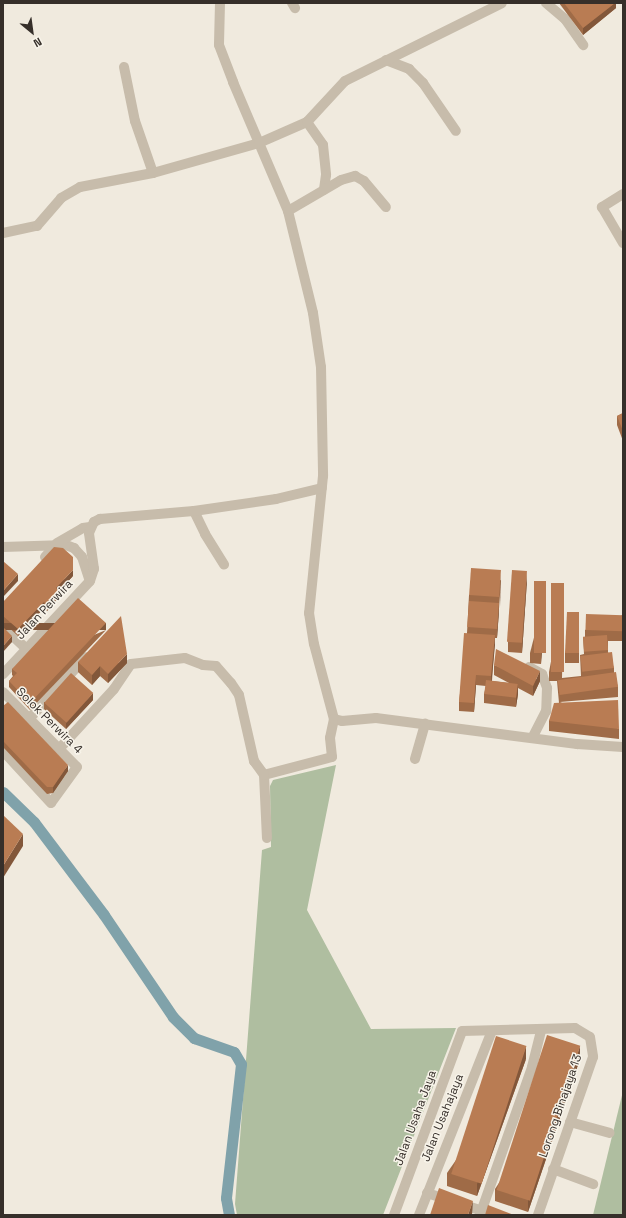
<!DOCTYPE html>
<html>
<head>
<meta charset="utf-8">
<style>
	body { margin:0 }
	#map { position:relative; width:626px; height:1218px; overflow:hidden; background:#f0eade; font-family:"Space Grotesk",sans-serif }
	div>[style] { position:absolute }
	.green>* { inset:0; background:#afbea0 }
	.canal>* { height:11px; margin:-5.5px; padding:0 5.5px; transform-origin:5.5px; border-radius:5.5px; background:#80a2aa }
	.minor>* { height:10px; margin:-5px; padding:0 5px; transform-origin:5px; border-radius:5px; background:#c7bcab }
	.wall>* { inset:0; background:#9f6b47 }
	.shaded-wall>* { inset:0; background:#82573a; transform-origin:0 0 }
	.building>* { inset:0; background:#b97c53; transform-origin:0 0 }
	span { translate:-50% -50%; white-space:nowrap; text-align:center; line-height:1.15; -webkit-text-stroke:3px #f8f4ea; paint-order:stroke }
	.street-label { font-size:12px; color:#362f2a }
	.frame { position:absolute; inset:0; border:4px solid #362f2a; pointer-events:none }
	.north { position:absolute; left:12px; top:12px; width:40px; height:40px; -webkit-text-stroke:3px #f8f4ea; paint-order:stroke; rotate:151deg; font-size:11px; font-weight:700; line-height:16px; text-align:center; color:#362f2a }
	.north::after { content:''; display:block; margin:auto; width:14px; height:18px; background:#362f2a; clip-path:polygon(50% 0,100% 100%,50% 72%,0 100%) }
</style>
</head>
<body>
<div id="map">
	<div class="green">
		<div style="clip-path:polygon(336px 765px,307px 910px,371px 1029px,456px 1028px,383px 1215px,237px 1215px,235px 1204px,262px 850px,271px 847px,270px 786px,273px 780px)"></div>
		<div style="clip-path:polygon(623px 1091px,623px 1215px,593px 1215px)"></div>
	</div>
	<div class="canal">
		<div style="left:3px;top:792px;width:43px;rotate:44.1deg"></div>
		<div style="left:34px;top:822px;width:116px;rotate:53deg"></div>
		<div style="left:104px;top:915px;width:123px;rotate:55.9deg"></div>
		<div style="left:173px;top:1017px;width:30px;rotate:45deg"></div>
		<div style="left:194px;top:1038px;width:42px;rotate:19.3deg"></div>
		<div style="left:234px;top:1052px;width:14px;rotate:60deg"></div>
		<div style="left:241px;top:1064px;width:135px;rotate:96.4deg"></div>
		<div style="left:226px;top:1198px;width:17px;rotate:80deg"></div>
	</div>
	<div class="minor">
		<div style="left:220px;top:3px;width:42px;rotate:91.4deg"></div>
		<div style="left:219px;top:45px;width:40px;rotate:69deg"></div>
		<div style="left:233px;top:82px;width:140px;rotate:66.9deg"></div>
		<div style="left:288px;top:211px;width:105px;rotate:76.2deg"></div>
		<div style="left:313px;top:313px;width:55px;rotate:81.6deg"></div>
		<div style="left:321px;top:367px;width:109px;rotate:88.9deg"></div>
		<div style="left:323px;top:476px;width:138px;rotate:95.8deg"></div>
		<div style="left:309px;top:613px;width:31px;rotate:81deg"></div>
		<div style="left:314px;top:644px;width:78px;rotate:75.1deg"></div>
		<div style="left:334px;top:719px;width:19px;rotate:102deg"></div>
		<div style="left:330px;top:738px;width:19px;rotate:84deg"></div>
		<div style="left:332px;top:757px;width:70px;rotate:165.2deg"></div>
		<div style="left:264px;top:775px;width:63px;rotate:87.3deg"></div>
		<div style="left:292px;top:3px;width:6px;rotate:59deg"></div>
		<div style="left:546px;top:3px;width:25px;rotate:40deg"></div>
		<div style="left:565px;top:19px;width:32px;rotate:55deg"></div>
		<div style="left:386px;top:60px;width:25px;rotate:21deg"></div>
		<div style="left:409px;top:69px;width:20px;rotate:45deg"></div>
		<div style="left:423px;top:83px;width:58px;rotate:55.5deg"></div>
		<div style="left:124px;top:67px;width:55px;rotate:78.5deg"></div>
		<div style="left:135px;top:121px;width:55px;rotate:70.9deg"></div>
		<div style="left:307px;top:122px;width:28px;rotate:55deg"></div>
		<div style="left:323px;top:145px;width:30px;rotate:84deg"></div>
		<div style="left:326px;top:175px;width:15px;rotate:98deg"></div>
		<div style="left:623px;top:194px;width:25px;rotate:148deg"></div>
		<div style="left:602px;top:207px;width:42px;rotate:59.7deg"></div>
		<div style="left:288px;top:211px;width:61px;rotate:-30.3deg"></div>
		<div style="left:341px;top:180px;width:15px;rotate:-16deg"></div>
		<div style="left:355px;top:176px;width:10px;rotate:29deg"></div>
		<div style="left:364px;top:181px;width:34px;rotate:50deg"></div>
		<div style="left:3px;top:233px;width:35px;rotate:-12deg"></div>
		<div style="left:37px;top:226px;width:37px;rotate:-49deg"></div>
		<div style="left:61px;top:198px;width:22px;rotate:-30deg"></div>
		<div style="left:80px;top:187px;width:74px;rotate:-10.9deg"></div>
		<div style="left:153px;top:173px;width:110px;rotate:-15.8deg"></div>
		<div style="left:259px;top:143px;width:52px;rotate:-23.6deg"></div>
		<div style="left:307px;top:122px;width:56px;rotate:-47.2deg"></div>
		<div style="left:345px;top:81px;width:175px;rotate:-26.4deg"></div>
		<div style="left:194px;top:511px;width:25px;rotate:64deg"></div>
		<div style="left:205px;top:534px;width:36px;rotate:58deg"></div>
		<div style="left:3px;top:547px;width:63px;rotate:-1.8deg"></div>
		<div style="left:66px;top:545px;width:9px;rotate:21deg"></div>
		<div style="left:74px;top:548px;width:12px;rotate:48deg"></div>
		<div style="left:82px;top:557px;width:25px;rotate:72deg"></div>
		<div style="left:45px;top:557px;width:18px;rotate:-49deg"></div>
		<div style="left:57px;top:543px;width:30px;rotate:-30deg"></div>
		<div style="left:83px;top:528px;width:7px;rotate:-8deg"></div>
		<div style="left:3px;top:627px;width:33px;rotate:43deg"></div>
		<div style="left:529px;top:667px;width:15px;rotate:28deg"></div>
		<div style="left:542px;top:674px;width:15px;rotate:70deg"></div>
		<div style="left:547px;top:688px;width:23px;rotate:92deg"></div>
		<div style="left:546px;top:711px;width:29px;rotate:117deg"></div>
		<div style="left:3px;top:674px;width:127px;rotate:-46.9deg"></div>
		<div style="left:90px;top:581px;width:13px;rotate:-72deg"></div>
		<div style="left:94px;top:569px;width:36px;rotate:-98deg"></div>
		<div style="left:89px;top:533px;width:12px;rotate:-66deg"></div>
		<div style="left:94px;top:522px;width:7px;rotate:-27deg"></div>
		<div style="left:100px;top:519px;width:94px;rotate:-4.9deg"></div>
		<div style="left:194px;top:511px;width:83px;rotate:-8.3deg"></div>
		<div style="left:276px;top:499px;width:47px;rotate:-13.4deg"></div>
		<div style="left:3px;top:692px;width:105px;rotate:45.4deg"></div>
		<div style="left:77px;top:767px;width:44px;rotate:125.8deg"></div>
		<div style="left:51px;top:803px;width:71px;rotate:-132.7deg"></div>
		<div style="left:29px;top:719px;width:84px;rotate:-47.4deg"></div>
		<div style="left:334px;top:719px;width:8px;rotate:14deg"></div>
		<div style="left:342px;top:721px;width:34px;rotate:-5deg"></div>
		<div style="left:376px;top:718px;width:203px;rotate:7.4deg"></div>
		<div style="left:577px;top:744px;width:46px;rotate:3.7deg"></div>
		<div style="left:59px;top:749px;width:81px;rotate:-47.5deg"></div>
		<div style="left:114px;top:689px;width:30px;rotate:-56deg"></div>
		<div style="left:131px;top:664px;width:54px;rotate:-6.3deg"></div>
		<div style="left:185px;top:658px;width:19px;rotate:21deg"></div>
		<div style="left:203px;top:665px;width:13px;rotate:4deg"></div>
		<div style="left:216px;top:666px;width:23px;rotate:49deg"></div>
		<div style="left:231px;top:683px;width:14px;rotate:56deg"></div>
		<div style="left:239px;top:695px;width:68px;rotate:77.2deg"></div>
		<div style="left:254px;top:761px;width:17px;rotate:54deg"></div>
		<div style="left:415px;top:759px;width:37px;rotate:-74deg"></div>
		<div style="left:570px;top:1122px;width:41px;rotate:15.4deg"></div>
		<div style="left:553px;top:1169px;width:43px;rotate:20.6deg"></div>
		<div style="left:427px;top:1193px;width:71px;rotate:17.9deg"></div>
		<div style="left:394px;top:1215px;width:196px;rotate:-69.7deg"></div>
		<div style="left:462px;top:1031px;width:113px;rotate:-1.5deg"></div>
		<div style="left:575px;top:1028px;width:17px;rotate:31deg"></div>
		<div style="left:590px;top:1037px;width:20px;rotate:81deg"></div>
		<div style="left:593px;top:1057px;width:167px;rotate:109.2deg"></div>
		<div style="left:419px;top:1215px;width:198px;rotate:-68.4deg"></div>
		<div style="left:480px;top:1215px;width:157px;rotate:-70.6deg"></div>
		<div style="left:532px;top:1067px;width:38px;rotate:-76deg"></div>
	</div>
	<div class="wall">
		<div style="clip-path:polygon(559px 3px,616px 3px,616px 8px,583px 35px)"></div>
		<div style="clip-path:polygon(623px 413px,623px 441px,617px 425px,617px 416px)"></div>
		<div style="clip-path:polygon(73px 576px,59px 591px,59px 597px,47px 611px,44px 608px,18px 636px,3px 622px,3px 602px)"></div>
		<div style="clip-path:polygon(501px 580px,497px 638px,495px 638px,492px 681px,509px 683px,494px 675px,494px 665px,540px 681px,533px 696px,518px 688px,518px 694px,516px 707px,484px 703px,484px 694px,486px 686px,476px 685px,474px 712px,459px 711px,459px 702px,467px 633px,469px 595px)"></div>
		<div style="clip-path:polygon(527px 580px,522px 653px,508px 652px,508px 642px)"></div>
		<div style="clip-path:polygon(546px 591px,541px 664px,530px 663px,530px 653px)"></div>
		<div style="clip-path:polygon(564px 593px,562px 678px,581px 676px,580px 655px,584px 654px,583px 637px,585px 637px,585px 630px,623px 615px,623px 641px,608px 641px,608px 652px,614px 668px,614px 673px,618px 687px,618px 697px,560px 702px,619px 729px,619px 739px,549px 731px,549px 721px,559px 703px,557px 681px,549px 681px,549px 672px)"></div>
		<div style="clip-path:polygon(579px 612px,579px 663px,565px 663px,565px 653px)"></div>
		<div style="clip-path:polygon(106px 630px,30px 710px,9px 687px,9px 681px,13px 676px,12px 675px,12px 669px)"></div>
		<div style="clip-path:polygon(78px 662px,127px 663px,108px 683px,100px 676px,92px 685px,78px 672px)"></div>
		<div style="clip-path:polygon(93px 700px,66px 729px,44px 709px,44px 702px)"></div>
		<div style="clip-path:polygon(3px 706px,68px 771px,53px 793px,47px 794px,3px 747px)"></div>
		<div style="clip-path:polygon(526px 1059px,477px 1196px,447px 1186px,447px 1173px)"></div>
		<div style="clip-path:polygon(580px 1059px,528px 1212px,495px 1201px,495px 1189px)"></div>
	</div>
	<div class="shaded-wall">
		<div style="clip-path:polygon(615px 3px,616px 3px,616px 8px,583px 35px,583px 28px)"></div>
		<div style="clip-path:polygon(73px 570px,73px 576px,59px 591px,59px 597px,47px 611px,47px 604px,56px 588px)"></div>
		<div style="clip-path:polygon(501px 570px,501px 580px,500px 606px,500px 597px)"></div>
		<div style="clip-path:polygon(527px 571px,527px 580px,522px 653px,522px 643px)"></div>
		<div style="clip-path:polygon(18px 574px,18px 581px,3px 597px,3px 591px)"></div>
		<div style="clip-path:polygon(546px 581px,546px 591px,541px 664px,541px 654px)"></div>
		<div style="clip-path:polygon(44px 602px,44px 608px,18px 636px,18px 629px)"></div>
		<div style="clip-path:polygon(499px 603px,499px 612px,497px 638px,497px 629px)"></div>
		<div style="left:106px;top:623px;width:7px;height:110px;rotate:90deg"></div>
		<div style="clip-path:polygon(495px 635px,495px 645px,491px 686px,491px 676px)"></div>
		<div style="clip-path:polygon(12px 636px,12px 642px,3px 652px,3px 646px)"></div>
		<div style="clip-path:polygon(127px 654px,127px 663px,108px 683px,108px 674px)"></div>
		<div style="clip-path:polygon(100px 666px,100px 676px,92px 685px,92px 675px)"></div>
		<div style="clip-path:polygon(540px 671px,540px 681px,533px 696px,533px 686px)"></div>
		<div style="clip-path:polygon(476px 675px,476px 685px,474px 712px,474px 703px)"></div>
		<div style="clip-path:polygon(518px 684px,518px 694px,516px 707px,516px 698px)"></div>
		<div style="clip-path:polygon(93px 693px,93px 700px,66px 729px,66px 722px)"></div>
		<div style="clip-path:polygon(68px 765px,68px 771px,53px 793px,53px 787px)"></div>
		<div style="clip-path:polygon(23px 834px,23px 846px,3px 878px,3px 866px)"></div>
		<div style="clip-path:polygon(526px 1046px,526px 1059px,477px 1196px,477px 1184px)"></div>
		<div style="clip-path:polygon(580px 1046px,580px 1059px,528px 1212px,528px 1200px)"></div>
		<div style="clip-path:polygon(473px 1201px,472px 1215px,468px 1215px)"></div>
	</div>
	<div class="building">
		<div style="clip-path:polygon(564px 3px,615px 3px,583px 28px)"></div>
		<div style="clip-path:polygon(623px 413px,623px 431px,617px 416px)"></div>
		<div style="clip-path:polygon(54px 547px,63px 548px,73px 557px,73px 570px,56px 588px,59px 590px,53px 598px,47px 604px,44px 602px,18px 629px,3px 616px,3px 602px)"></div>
		<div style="clip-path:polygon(3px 561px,18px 574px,3px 591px)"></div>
		<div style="left:471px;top:568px;width:30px;height:27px;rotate:4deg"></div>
		<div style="left:512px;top:570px;width:15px;height:72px;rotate:4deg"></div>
		<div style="left:534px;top:581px;width:12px;height:72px"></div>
		<div style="left:551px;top:583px;width:13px;height:89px"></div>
		<div style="clip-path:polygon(78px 598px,106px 623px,30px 703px,9px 681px,17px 673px,12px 669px)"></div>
		<div style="left:469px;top:601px;width:30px;height:26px;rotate:4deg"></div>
		<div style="clip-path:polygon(567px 612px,579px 612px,579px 653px,565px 653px)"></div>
		<div style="left:586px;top:614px;width:37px;height:16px;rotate:2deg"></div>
		<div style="clip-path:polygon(121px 616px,127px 654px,108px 674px,100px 666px,92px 675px,78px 662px)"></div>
		<div style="clip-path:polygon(3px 627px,12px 636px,3px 646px)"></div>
		<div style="clip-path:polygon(464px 633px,495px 635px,491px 676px,476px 675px,474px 703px,459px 702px)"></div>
		<div style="left:607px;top:635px;width:15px;height:24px;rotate:86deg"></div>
		<div style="clip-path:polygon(496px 649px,540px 671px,533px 686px,494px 665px)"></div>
		<div style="left:612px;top:652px;width:16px;height:32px;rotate:83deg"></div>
		<div style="left:616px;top:672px;width:15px;height:59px;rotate:82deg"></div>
		<div style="left:71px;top:673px;width:30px;height:40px;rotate:42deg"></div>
		<div style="left:486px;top:680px;width:32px;height:14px;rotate:7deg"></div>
		<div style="clip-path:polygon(618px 700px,619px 729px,549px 721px,554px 703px)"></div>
		<div style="clip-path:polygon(8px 702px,68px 765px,53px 787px,47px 787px,3px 741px,3px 706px)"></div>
		<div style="clip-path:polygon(3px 815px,23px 834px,3px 866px)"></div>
		<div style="left:547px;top:1035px;width:35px;height:163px;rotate:18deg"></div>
		<div style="left:496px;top:1036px;width:32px;height:145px;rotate:18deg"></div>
		<div style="clip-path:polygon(439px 1188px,473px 1201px,468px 1215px,430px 1215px)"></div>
		<div style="clip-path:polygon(488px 1205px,514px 1215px,485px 1215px)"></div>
	</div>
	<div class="street-label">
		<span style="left:45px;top:610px;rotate:-47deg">Jalan Perwira</span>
		<span style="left:49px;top:721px;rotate:45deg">Solok Perwira 4</span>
		<span style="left:561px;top:1106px;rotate:-71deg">Lorong Binajaya 13</span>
		<span style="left:416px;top:1118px;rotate:-70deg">Jalan Usaha Jaya</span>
		<span style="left:443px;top:1118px;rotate:-68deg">Jalan Usahajaya</span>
	</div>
	<div class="frame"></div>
	<div class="north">N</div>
</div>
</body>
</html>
